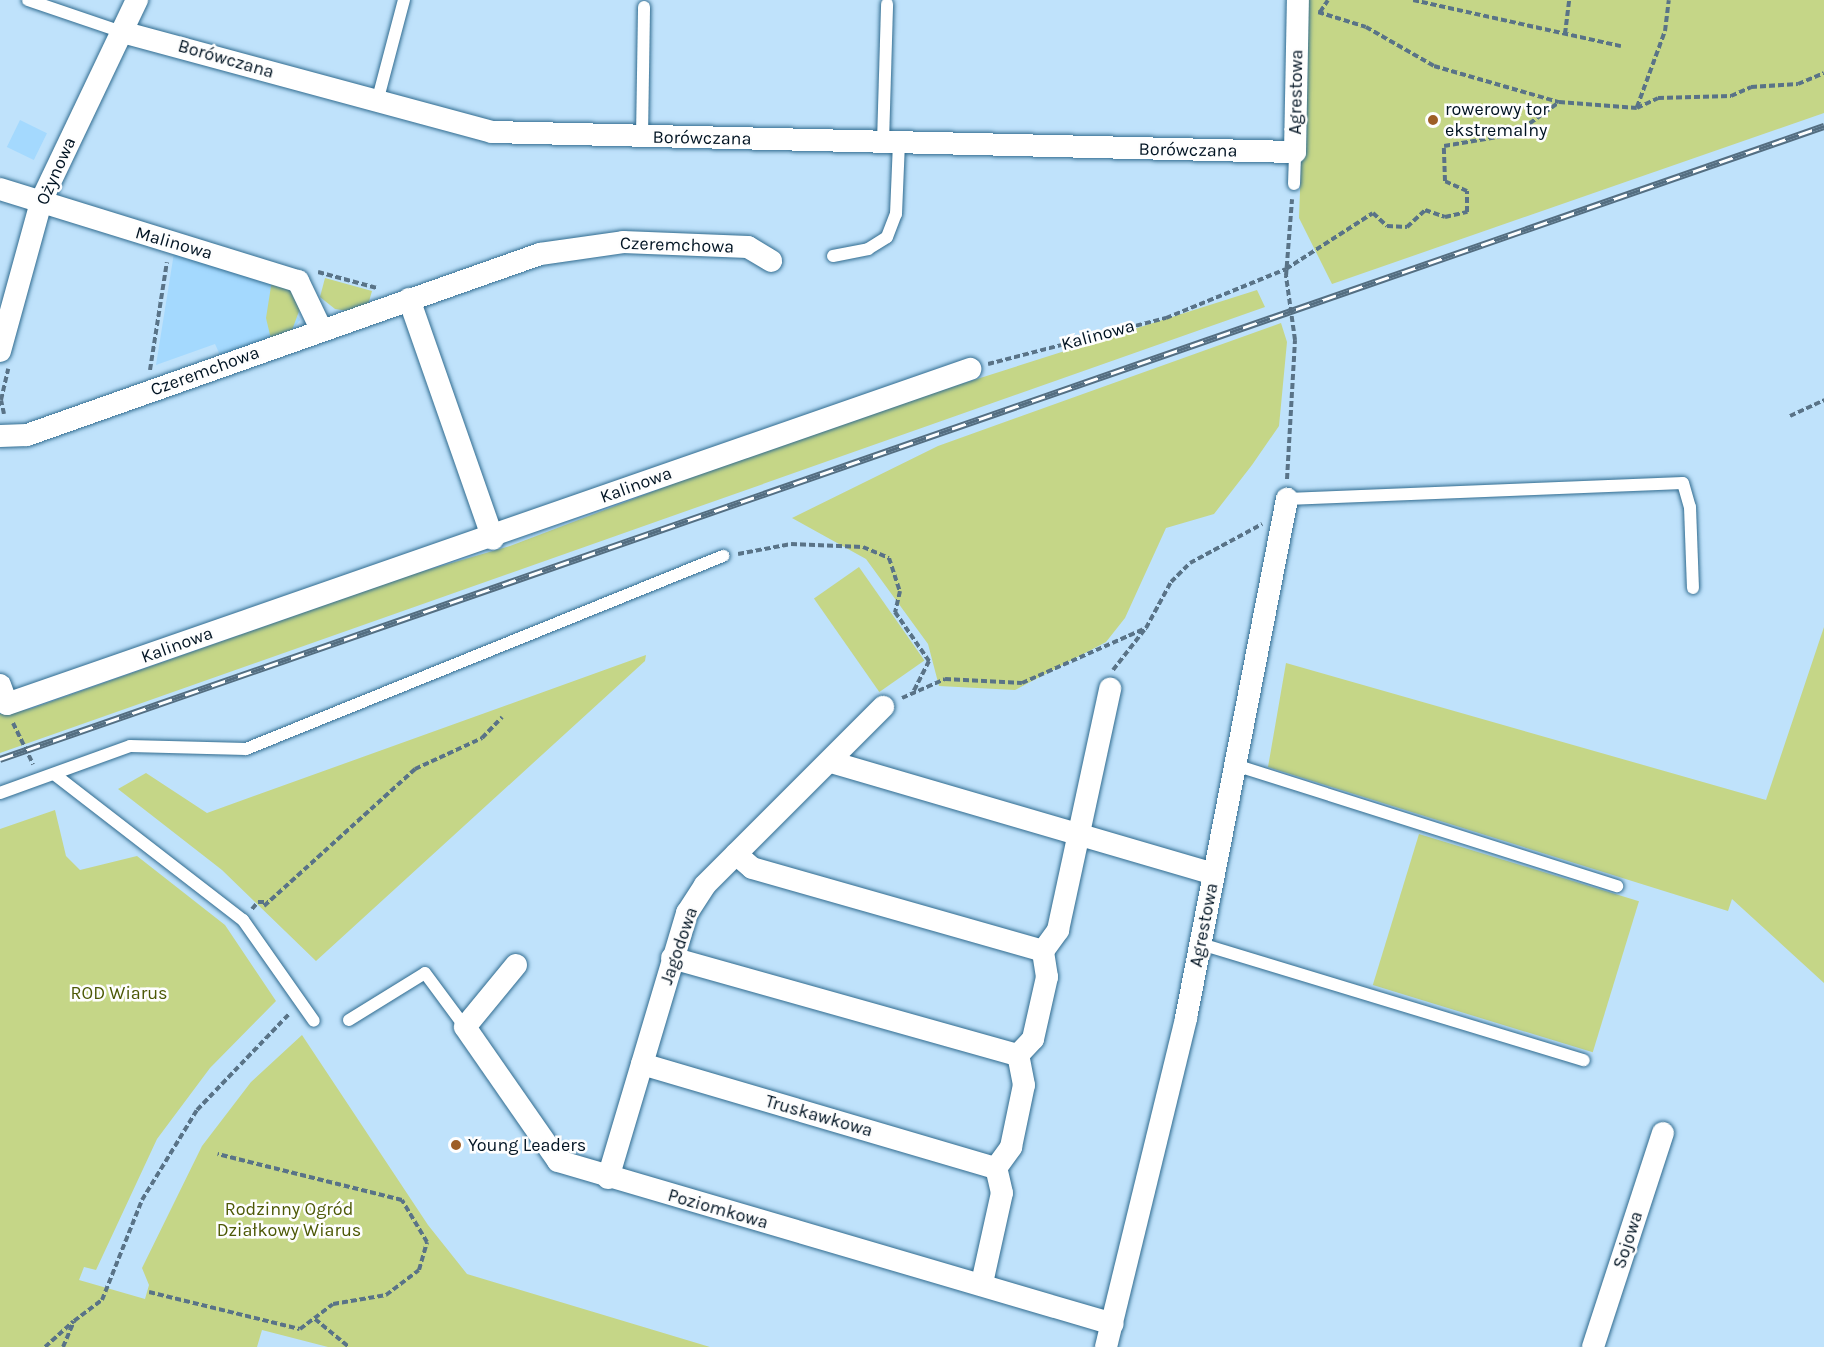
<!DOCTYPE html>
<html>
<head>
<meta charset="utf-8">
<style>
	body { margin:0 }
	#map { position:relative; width:1824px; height:1347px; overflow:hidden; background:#bfe2fb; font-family:Karla,sans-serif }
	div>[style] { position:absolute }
	.built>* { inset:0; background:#a4d9fe; transform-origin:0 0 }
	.green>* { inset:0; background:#c5d687; transform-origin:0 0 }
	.path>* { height:4px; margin-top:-2px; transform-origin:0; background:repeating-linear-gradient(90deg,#597387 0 6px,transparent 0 9px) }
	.roads { filter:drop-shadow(0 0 2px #306b8f) drop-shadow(0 0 2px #306b8f) }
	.service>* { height:12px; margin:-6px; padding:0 6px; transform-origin:6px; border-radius:6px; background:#fff }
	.minor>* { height:22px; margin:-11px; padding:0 11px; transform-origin:11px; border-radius:11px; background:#fff }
	.rail>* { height:7px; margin-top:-3.5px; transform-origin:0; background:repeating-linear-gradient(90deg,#fefefe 0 14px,#546e81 0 28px); box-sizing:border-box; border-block:2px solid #546e81 }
	.dots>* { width:16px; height:16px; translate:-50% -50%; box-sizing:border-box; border:3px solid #fefefe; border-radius:50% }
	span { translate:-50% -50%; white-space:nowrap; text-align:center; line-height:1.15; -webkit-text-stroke:5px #fefefe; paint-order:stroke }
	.street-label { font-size:18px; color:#001322 }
	.poi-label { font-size:18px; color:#001322 }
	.left { translate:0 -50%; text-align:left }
	.park-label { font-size:18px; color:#4c5805 }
</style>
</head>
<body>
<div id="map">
	<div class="built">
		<div style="left:20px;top:120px;width:30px;height:30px;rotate:26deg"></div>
		<div style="clip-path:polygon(174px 253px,272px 280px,300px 320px,292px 330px,221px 357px,215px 344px,156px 365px)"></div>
	</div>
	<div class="green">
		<div style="clip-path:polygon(1307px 0,1824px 0,1824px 113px,1332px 284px,1299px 218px)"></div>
		<div style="clip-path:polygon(325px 278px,372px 291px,368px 305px,355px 312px,335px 309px,320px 297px)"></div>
		<div style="clip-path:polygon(272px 280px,290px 286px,301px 306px,292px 330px,271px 339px,266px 318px)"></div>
		<div style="clip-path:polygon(1257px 290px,1265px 307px,0 753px,0 714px,30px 709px,410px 575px,510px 546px,804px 434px)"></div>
		<div style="clip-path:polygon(1281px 323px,1287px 342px,1279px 426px,1252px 465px,1214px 514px,1166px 528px,1125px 618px,1106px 642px,1015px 690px,939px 686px,928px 644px,866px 559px,792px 518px,938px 446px)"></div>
		<div style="left:859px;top:567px;width:114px;height:55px;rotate:55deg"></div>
		<div style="clip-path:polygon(1824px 627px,1824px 983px,1732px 899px,1728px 911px,1268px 767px,1286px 663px,1766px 800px)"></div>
		<div style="clip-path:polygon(646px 655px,645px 661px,316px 961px,222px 870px,118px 789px,146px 773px,207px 813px)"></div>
		<div style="clip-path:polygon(55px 810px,66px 856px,80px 870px,137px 856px,225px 925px,276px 1001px,210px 1068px,157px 1139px,96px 1270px,84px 1267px,79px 1280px,145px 1299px,149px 1285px,142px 1268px,202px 1146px,251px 1082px,302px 1035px,428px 1225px,467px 1274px,710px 1347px,328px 1347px,262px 1330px,257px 1347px,0 1347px,0 829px)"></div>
		<div style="left:1419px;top:834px;width:230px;height:158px;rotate:17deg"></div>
	</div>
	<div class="path">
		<div style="left:1413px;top:0;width:213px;rotate:12.5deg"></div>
		<div style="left:1318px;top:12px;width:50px;rotate:17.4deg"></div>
		<div style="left:1366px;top:27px;width:78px;rotate:29.8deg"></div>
		<div style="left:1434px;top:66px;width:130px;rotate:16.1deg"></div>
		<div style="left:1559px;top:102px;width:78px;rotate:4.4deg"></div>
		<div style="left:1637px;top:108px;width:23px;rotate:-25deg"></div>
		<div style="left:1658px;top:98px;width:73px;rotate:-1.6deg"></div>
		<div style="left:1731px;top:96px;width:22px;rotate:-24deg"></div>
		<div style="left:1751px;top:87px;width:47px;rotate:-3.7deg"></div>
		<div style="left:1798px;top:84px;width:28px;rotate:-23deg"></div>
		<div style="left:1320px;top:12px;width:14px;rotate:-56deg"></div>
		<div style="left:1565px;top:34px;width:34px;rotate:-83deg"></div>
		<div style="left:1637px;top:107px;width:81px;rotate:-69.8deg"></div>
		<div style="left:1665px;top:31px;width:31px;rotate:-83deg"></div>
		<div style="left:318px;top:272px;width:61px;rotate:15.2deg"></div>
		<div style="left:988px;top:364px;width:184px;rotate:-14.5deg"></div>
		<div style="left:1166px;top:318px;width:130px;rotate:-22.2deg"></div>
		<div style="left:1286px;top:269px;width:103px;rotate:-32.8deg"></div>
		<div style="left:1373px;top:213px;width:19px;rotate:43deg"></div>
		<div style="left:1387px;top:226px;width:20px;rotate:3deg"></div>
		<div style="left:1407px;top:227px;width:25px;rotate:-43deg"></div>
		<div style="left:1425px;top:210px;width:21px;rotate:19deg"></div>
		<div style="left:1445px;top:217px;width:23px;rotate:-13deg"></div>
		<div style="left:1467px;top:212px;width:21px;rotate:-90deg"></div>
		<div style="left:1467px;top:191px;width:24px;rotate:-156deg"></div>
		<div style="left:1445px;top:181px;width:35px;rotate:-92deg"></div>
		<div style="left:1444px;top:146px;width:72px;rotate:-9.6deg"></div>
		<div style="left:1515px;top:134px;width:54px;rotate:-36deg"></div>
		<div style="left:150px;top:370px;width:109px;rotate:-81.1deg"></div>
		<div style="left:4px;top:414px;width:14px;rotate:-102deg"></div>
		<div style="left:1px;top:400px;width:32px;rotate:-77deg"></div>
		<div style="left:1790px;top:416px;width:38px;rotate:-25deg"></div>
		<div style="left:1287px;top:479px;width:139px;rotate:-86.7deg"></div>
		<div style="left:1295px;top:340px;width:65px;rotate:-98deg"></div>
		<div style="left:1286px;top:276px;width:77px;rotate:-85.5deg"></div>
		<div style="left:738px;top:554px;width:54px;rotate:-10.7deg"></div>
		<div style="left:791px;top:544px;width:72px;rotate:2.4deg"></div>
		<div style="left:863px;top:547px;width:28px;rotate:23deg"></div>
		<div style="left:889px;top:558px;width:35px;rotate:72deg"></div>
		<div style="left:900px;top:591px;width:22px;rotate:103deg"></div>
		<div style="left:895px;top:612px;width:60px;rotate:55.2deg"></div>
		<div style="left:929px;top:661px;width:37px;rotate:117deg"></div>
		<div style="left:1113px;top:670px;width:52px;rotate:-52deg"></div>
		<div style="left:902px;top:698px;width:47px;rotate:-23.8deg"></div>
		<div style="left:945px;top:679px;width:77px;rotate:3deg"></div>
		<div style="left:1022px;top:683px;width:136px;rotate:-23.9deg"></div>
		<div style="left:1146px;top:628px;width:52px;rotate:-61.5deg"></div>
		<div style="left:1171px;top:582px;width:27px;rotate:-45deg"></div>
		<div style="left:1190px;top:563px;width:82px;rotate:-28.4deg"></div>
		<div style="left:13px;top:723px;width:46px;rotate:64deg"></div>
		<div style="left:264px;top:906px;width:204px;rotate:-42.2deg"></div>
		<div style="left:415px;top:769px;width:74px;rotate:-24.8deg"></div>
		<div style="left:482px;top:738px;width:29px;rotate:-46deg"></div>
		<div style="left:252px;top:909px;width:9px;rotate:-49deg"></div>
		<div style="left:258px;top:902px;width:10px"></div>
		<div style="left:149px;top:1292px;width:155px;rotate:13.8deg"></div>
		<div style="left:300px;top:1329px;width:41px;rotate:-37.1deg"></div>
		<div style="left:333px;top:1304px;width:54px;rotate:-9.6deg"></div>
		<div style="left:386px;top:1295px;width:41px;rotate:-37.1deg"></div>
		<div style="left:419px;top:1270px;width:29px;rotate:-74deg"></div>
		<div style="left:427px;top:1242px;width:49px;rotate:-120.8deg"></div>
		<div style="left:402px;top:1200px;width:190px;rotate:-166deg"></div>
		<div style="left:315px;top:1319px;width:44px;rotate:39.5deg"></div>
		<div style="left:45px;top:1347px;width:38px;rotate:-42deg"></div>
		<div style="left:63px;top:1347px;width:28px;rotate:-67deg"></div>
		<div style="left:74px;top:1321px;width:35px;rotate:-37deg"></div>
		<div style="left:102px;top:1300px;width:108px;rotate:-68.2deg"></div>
		<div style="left:142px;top:1200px;width:105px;rotate:-58.6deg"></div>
		<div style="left:197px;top:1110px;width:134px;rotate:-46.2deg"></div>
	</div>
	<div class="roads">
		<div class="service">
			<div style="left:28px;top:0;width:99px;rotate:18.8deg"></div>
			<div style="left:377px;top:102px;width:106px;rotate:-75.2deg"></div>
			<div style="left:642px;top:137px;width:130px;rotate:-89.1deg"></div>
			<div style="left:883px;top:142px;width:138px;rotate:-88.3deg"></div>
			<div style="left:1294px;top:184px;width:32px;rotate:-88deg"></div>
			<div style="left:833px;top:256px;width:36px;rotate:-11deg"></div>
			<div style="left:868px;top:249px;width:22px;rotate:-32deg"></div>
			<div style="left:887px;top:237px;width:25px;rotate:-69deg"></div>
			<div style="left:896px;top:214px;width:72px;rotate:-87.6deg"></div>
			<div style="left:1287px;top:499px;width:396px;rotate:-2.3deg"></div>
			<div style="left:1683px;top:483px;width:25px;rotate:74deg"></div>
			<div style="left:1690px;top:507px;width:81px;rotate:87.9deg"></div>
			<div style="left:1235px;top:765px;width:401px;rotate:17.6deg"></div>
			<div style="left:54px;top:774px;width:239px;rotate:37.7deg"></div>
			<div style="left:243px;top:920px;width:123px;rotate:54.9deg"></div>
			<div style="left:0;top:793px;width:138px;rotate:-19.9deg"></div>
			<div style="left:130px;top:746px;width:116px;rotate:1.5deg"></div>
			<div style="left:246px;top:749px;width:515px;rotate:-22.03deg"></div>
			<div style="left:1201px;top:944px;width:400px;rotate:16.9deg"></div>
			<div style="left:349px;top:1020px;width:89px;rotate:-31.7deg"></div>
			<div style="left:425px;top:973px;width:67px;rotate:53.5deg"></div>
		</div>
		<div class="minor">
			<div style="left:122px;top:32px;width:383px;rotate:15.1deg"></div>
			<div style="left:492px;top:132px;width:803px;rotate:1.43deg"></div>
			<div style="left:1295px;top:152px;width:152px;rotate:-88.9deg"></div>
			<div style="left:0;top:189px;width:312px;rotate:17.2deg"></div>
			<div style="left:298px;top:281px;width:53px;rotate:64.4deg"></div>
			<div style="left:409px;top:299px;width:254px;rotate:70.7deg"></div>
			<div style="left:0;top:351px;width:158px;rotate:-74.6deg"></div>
			<div style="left:42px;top:199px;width:221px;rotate:-64.5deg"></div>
			<div style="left:0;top:436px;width:27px;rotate:-2deg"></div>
			<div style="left:27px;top:435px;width:544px;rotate:-19.43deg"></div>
			<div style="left:540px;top:254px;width:84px;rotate:-8.2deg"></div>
			<div style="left:623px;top:242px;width:125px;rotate:2.3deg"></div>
			<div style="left:748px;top:247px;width:27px;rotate:31deg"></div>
			<div style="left:0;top:685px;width:20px;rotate:70deg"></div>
			<div style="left:7px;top:704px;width:1020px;rotate:-19.18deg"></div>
			<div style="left:831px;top:762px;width:399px;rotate:16.3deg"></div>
			<div style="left:736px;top:854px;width:21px;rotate:41deg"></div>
			<div style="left:752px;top:868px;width:303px;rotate:15.9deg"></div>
			<div style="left:672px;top:958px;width:359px;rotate:15.7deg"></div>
			<div style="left:516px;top:965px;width:80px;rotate:129.4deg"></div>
			<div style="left:465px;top:1027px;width:163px;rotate:55.2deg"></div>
			<div style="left:558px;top:1161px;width:578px;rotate:16.37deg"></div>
			<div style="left:642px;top:1064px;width:369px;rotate:16.4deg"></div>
			<div style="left:608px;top:1178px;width:277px;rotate:-73.4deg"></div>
			<div style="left:687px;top:913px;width:33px;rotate:-57deg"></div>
			<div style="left:705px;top:885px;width:252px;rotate:-45deg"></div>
			<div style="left:982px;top:1283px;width:92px;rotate:-77.5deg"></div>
			<div style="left:1002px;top:1193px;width:26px;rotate:-103deg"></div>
			<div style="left:996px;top:1168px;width:26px;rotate:-54deg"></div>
			<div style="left:1011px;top:1147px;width:63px;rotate:-78.2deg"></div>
			<div style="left:1024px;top:1085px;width:31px;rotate:-101deg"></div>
			<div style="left:1018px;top:1055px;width:22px;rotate:-47deg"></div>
			<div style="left:1033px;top:1039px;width:64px;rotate:-77.3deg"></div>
			<div style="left:1047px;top:977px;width:26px;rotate:-99deg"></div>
			<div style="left:1043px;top:951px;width:26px;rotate:-54deg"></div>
			<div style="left:1058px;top:930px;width:247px;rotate:-77.8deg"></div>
			<div style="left:1106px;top:1347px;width:339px;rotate:-76.3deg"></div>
			<div style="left:1186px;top:1018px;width:529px;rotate:-78.99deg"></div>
			<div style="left:1593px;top:1347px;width:225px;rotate:-71.9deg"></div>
		</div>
	</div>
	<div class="rail">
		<div style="left:0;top:759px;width:1931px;rotate:-19.14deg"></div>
	</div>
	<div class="dots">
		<div style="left:1433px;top:120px;background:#9d5e26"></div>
		<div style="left:456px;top:1145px;background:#9d5e26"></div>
	</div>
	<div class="street-label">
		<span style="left:226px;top:59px;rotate:16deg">Borówczana</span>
		<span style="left:1296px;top:92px;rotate:-89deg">Agrestowa</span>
		<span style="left:702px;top:138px;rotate:1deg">Borówczana</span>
		<span style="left:1188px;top:150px;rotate:1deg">Borówczana</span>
		<span style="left:56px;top:171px;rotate:-66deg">Ożynowa</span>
		<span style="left:174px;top:243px;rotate:16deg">Malinowa</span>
		<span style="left:677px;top:245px;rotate:2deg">Czeremchowa</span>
		<span style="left:1098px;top:335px;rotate:-15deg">Kalinowa</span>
		<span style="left:205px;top:371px;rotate:-20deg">Czeremchowa</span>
		<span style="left:636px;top:485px;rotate:-20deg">Kalinowa</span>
		<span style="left:177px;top:645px;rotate:-20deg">Kalinowa</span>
		<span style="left:1204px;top:925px;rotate:-79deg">Agrestowa</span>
		<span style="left:679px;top:946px;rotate:-71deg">Jagodowa</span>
		<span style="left:819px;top:1116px;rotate:16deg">Truskawkowa</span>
		<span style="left:718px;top:1209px;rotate:16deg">Poziomkowa</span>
		<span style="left:1628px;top:1240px;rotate:-72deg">Sojowa</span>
	</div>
	<div class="poi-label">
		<span class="left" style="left:1445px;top:120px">rowerowy tor<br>ekstremalny</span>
		<span class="left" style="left:468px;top:1145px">Young Leaders</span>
	</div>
	<div class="park-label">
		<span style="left:119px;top:993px">ROD Wiarus</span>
		<span style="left:289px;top:1220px">Rodzinny Ogród<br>Działkowy Wiarus</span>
	</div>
</div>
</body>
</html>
